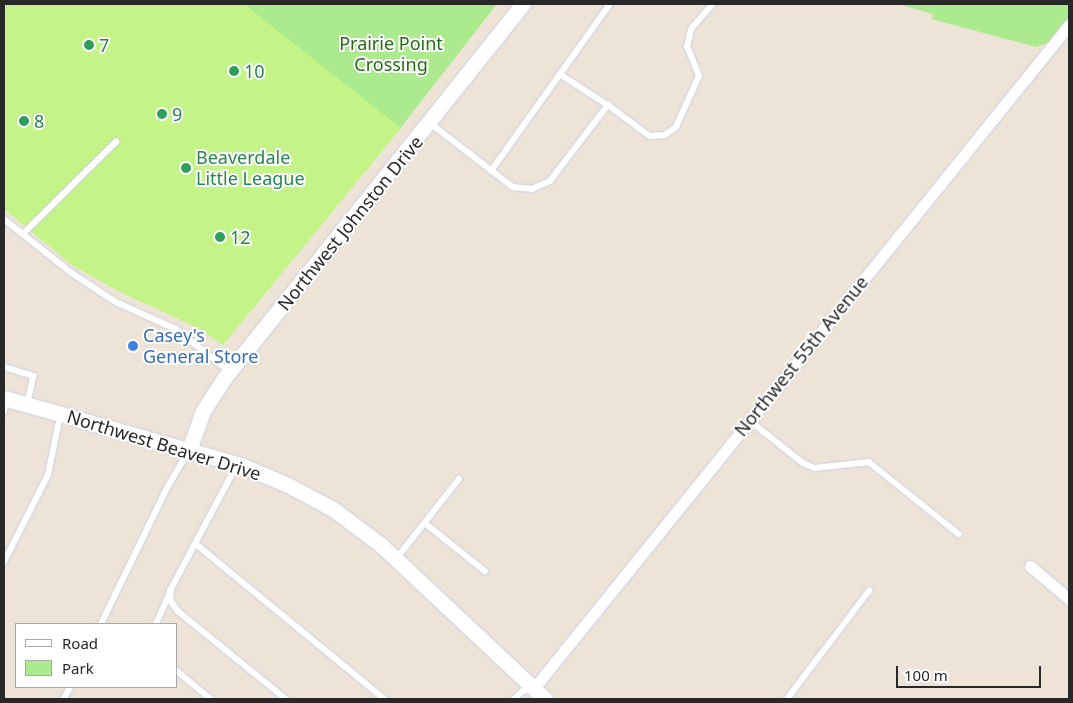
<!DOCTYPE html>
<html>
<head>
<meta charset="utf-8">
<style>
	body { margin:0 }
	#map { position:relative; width:1073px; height:703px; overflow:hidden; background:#ede4d7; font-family:"Noto Sans",sans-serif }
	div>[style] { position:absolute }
	.green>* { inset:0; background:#abea8d }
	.pitch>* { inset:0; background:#c4f387 }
	.roads { filter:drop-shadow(0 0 1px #cdd1e3) drop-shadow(0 0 1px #cdd1e3) }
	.lane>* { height:5.5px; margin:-2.75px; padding:0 2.75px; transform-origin:2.75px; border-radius:2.75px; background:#fff }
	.street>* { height:11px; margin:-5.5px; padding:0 5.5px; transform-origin:5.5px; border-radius:5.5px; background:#fff }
	.secondary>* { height:15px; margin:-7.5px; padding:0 7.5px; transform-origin:7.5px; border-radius:7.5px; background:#fff }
	.dots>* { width:14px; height:14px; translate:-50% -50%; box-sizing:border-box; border:2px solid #fff; border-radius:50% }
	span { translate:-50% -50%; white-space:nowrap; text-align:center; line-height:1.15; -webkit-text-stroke:4px #fff; paint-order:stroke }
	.park-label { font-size:18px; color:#236c11 }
	.leisure-label { font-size:18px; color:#27864d }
	.left { translate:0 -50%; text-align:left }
	.street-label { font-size:18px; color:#282828 }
	.shop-label { font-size:18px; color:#366cbe }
	.frame { position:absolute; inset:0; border:5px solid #282828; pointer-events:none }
	.legend { position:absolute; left:15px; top:623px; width:162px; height:65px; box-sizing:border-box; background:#fff; border:1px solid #a9a9a9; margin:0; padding:6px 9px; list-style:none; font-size:15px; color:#282828 }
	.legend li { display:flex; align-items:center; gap:10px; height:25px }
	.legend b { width:25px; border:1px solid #a9a9a9 }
	.scale { position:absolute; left:896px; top:666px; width:145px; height:22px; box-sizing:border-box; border:2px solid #282828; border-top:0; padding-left:6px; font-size:15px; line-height:18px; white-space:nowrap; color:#282828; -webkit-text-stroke:4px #fff; paint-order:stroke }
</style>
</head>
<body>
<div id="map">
	<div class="green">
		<div style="clip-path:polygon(231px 4px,497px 4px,391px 140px)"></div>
		<div style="clip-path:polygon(898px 4px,1069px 4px,1069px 16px,1049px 42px,1036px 47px,932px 19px,933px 14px)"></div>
	</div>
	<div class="pitch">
		<div style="clip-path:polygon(4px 4px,244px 4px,401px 128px,223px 345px,198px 328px,118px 291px,72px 265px,4px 209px)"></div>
	</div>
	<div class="roads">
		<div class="lane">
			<div style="left:560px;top:74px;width:57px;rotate:32.9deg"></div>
			<div style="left:430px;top:123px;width:105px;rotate:37.6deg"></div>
			<div style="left:513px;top:187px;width:19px;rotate:6deg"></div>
			<div style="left:532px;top:189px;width:20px;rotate:-24deg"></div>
			<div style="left:550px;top:181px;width:96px;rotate:-52.7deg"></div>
			<div style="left:608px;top:105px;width:52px;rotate:36.4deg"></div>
			<div style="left:650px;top:136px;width:15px;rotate:-4deg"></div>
			<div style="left:665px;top:135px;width:14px;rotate:-36deg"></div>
			<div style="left:676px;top:127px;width:56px;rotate:-65.7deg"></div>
			<div style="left:699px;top:76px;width:31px;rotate:-112deg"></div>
			<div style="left:687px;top:47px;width:18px;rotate:-77deg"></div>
			<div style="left:691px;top:29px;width:33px;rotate:-49deg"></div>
			<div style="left:491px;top:171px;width:205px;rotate:-54.5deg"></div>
			<div style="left:4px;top:219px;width:87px;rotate:38.5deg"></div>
			<div style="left:72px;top:273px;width:53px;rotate:33.4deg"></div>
			<div style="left:116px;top:302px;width:66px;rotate:24.2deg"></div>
			<div style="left:176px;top:329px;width:68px;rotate:38.4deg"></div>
			<div style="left:23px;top:234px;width:131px;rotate:-44.7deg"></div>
			<div style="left:4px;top:367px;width:31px;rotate:17deg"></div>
			<div style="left:34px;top:376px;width:28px;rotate:103deg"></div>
			<div style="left:4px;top:412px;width:13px;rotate:-81deg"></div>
			<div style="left:749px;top:420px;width:69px;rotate:38.5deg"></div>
			<div style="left:803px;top:463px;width:13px;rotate:23deg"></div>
			<div style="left:815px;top:468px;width:54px;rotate:-6.3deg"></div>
			<div style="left:869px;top:462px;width:115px;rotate:38.7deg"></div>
			<div style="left:238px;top:464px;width:143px;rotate:118deg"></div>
			<div style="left:171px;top:590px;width:11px;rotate:90deg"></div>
			<div style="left:171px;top:601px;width:14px;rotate:54deg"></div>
			<div style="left:179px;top:612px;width:138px;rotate:39.1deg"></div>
			<div style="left:425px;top:523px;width:77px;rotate:38.7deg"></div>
			<div style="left:196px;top:544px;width:244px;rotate:39.4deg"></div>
			<div style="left:397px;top:558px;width:100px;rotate:-51.9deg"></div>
			<div style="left:4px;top:562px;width:97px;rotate:-63.2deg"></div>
			<div style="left:48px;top:475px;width:60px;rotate:-78.5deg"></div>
			<div style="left:101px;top:624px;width:151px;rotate:-64.1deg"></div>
			<div style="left:167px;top:488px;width:42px;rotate:-59.7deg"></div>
			<div style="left:156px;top:624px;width:35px;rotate:-66deg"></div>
			<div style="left:176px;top:670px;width:45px;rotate:39.6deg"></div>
			<div style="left:64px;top:699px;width:13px;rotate:-63deg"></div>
			<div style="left:514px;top:699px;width:12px;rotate:-42deg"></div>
			<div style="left:523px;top:691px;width:9px;rotate:-13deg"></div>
			<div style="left:787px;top:699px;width:136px;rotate:-52.8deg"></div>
		</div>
		<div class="street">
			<div style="left:1030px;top:566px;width:51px;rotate:40.2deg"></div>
			<div style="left:534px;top:688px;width:852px;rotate:-51.1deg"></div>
		</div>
		<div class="secondary">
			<div style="left:4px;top:398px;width:243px;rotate:15.8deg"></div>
			<div style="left:238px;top:464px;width:54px;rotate:22.8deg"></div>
			<div style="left:288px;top:485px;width:51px;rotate:28.1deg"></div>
			<div style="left:333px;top:509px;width:60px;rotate:36.9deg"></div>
			<div style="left:381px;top:545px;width:225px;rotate:43.2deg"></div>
			<div style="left:189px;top:450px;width:41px;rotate:-70.3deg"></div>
			<div style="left:203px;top:411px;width:40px;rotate:-57.1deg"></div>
			<div style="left:225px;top:377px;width:477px;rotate:-51.4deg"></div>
		</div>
	</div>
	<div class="dots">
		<div style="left:89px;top:45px;background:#2e9e5b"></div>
		<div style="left:234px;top:71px;background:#2e9e5b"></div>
		<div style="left:162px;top:114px;background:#2e9e5b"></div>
		<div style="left:24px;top:121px;background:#2e9e5b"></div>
		<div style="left:186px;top:168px;background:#2e9e5b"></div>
		<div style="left:220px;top:237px;background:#2e9e5b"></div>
		<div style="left:133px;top:346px;background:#3f7fe0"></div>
	</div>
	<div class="park-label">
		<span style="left:391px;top:54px">Prairie Point<br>Crossing</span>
	</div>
	<div class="leisure-label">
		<span class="left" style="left:99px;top:45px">7</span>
		<span class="left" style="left:244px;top:71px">10</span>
		<span class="left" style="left:172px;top:114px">9</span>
		<span class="left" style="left:34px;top:121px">8</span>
		<span class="left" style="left:196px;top:168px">Beaverdale<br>Little League</span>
		<span class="left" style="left:230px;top:237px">12</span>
	</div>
	<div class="street-label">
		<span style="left:350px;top:223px;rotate:-51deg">Northwest Johnston Drive</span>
		<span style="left:801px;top:356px;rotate:-51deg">Northwest 55th Avenue</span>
		<span style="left:164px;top:445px;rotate:17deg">Northwest Beaver Drive</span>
	</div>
	<div class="shop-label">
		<span class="left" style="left:143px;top:346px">Casey's<br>General Store</span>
	</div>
	<div class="frame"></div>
	<ul class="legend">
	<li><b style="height:6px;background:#fff"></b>Road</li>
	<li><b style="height:14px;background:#abea8d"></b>Park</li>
	</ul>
	<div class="scale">100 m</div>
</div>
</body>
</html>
